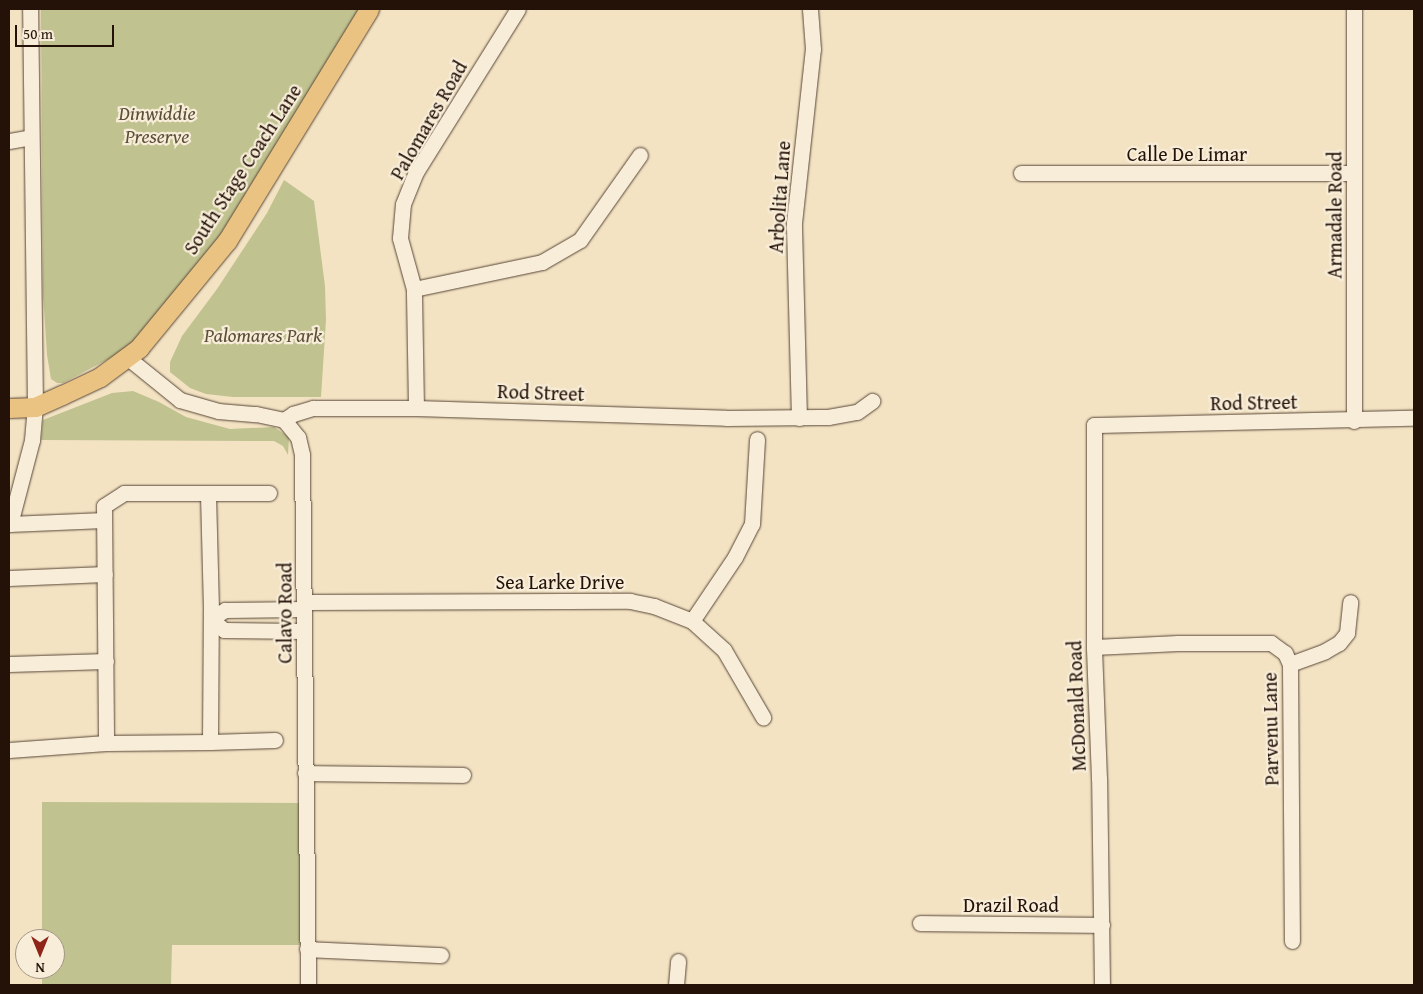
<!DOCTYPE html>
<html>
<head>
<meta charset="utf-8">
<style>
	body { margin:0 }
	#map { position:relative; width:1423px; height:994px; overflow:hidden; background:#f3e3c3; font-family:"Gentium Book Plus",serif }
	div>[style] { position:absolute }
	.green>* { inset:0; background:#c0c290 }
	.roads { filter:drop-shadow(0 0 1px #584637) drop-shadow(0 0 1px #584637) }
	.minor>* { height:15px; margin:-7.5px; padding:0 7.5px; transform-origin:7.5px; border-radius:7.5px; background:#f7edd8 }
	.major>* { height:19px; margin:-9.5px; padding:0 9.5px; transform-origin:9.5px; border-radius:9.5px; background:#eac282 }
	span { translate:-50% -50%; white-space:nowrap; text-align:center; line-height:1.15; -webkit-text-stroke:4.5px #f7edd8; paint-order:stroke }
	.park-label { font-size:20px; color:#5b4f38; font-style:italic }
	.street-label { font-size:20px; color:#241108 }
	.frame { position:absolute; inset:0; border:10px solid #241108; pointer-events:none }
	.north { position:absolute; left:15px; top:929px; width:50px; height:50px; box-sizing:border-box; background:#f7edd8; border:1px solid #a39585; border-radius:50%; rotate:180deg; font-size:14px; font-weight:700; line-height:20px; text-align:center; color:#241108 }
	.north::after { content:''; display:block; margin:auto; width:18px; height:22px; background:#8f2418; clip-path:polygon(50% 0,100% 100%,50% 72%,0 100%) }
	.scale { position:absolute; left:15px; top:25px; width:99px; height:22px; box-sizing:border-box; border:2px solid #241108; border-top:0; padding-left:6px; font-size:15px; line-height:18px; white-space:nowrap; color:#241108; -webkit-text-stroke:4px #f7edd8; paint-order:stroke }
</style>
</head>
<body>
<div id="map">
	<div class="green">
		<div style="clip-path:polygon(41px 9px,364px 9px,234px 221px,149px 329px,116px 355px,63px 383px,57px 383px,51px 379px,47px 355px,43px 293px)"></div>
		<div style="clip-path:polygon(284px 180px,314px 201px,325px 286px,326px 320px,321px 397px,233px 397px,206px 394px,190px 388px,170px 372px,170px 362px,182px 336px,217px 289px,267px 213px)"></div>
		<div style="clip-path:polygon(133px 391px,159px 402px,186px 417px,230px 429px,274px 427px,289px 437px,288px 455px,283px 446px,274px 441px,41px 440px,43px 420px,112px 393px)"></div>
		<div style="clip-path:polygon(42px 802px,300px 803px,300px 945px,172px 945px,171px 985px,42px 985px,42px 969px,55px 969px,55px 939px,42px 939px)"></div>
	</div>
	<div class="roads">
		<div class="minor">
			<div style="left:9px;top:141px;width:22px;rotate:-10deg"></div>
			<div style="left:1021px;top:173px;width:333px"></div>
			<div style="left:414px;top:289px;width:131px;rotate:-11.9deg"></div>
			<div style="left:542px;top:262px;width:44px;rotate:-30.1deg"></div>
			<div style="left:580px;top:240px;width:104px;rotate:-54.8deg"></div>
			<div style="left:128px;top:358px;width:67px;rotate:38.9deg"></div>
			<div style="left:180px;top:400px;width:40px;rotate:16deg"></div>
			<div style="left:218px;top:411px;width:38px;rotate:5deg"></div>
			<div style="left:256px;top:414px;width:29px;rotate:12deg"></div>
			<div style="left:284px;top:420px;width:22px;rotate:51deg"></div>
			<div style="left:298px;top:437px;width:18px;rotate:77deg"></div>
			<div style="left:302px;top:455px;width:530px;rotate:89.35deg"></div>
			<div style="left:416px;top:408px;width:119px;rotate:-91deg"></div>
			<div style="left:414px;top:289px;width:53px;rotate:-105.4deg"></div>
			<div style="left:400px;top:238px;width:34px;rotate:-85deg"></div>
			<div style="left:403px;top:204px;width:35px;rotate:-68deg"></div>
			<div style="left:416px;top:172px;width:192px;rotate:-58deg"></div>
			<div style="left:799px;top:418px;width:195px;rotate:-91.5deg"></div>
			<div style="left:794px;top:223px;width:175px;rotate:-83.8deg"></div>
			<div style="left:813px;top:49px;width:40px;rotate:-94.3deg"></div>
			<div style="left:284px;top:420px;width:11px;rotate:-34deg"></div>
			<div style="left:293px;top:414px;width:21px;rotate:-17deg"></div>
			<div style="left:313px;top:408px;width:103px"></div>
			<div style="left:416px;top:408px;width:310px;rotate:1.8deg"></div>
			<div style="left:726px;top:418px;width:102px;rotate:-0.6deg"></div>
			<div style="left:828px;top:417px;width:29px;rotate:-10deg"></div>
			<div style="left:857px;top:412px;width:19px;rotate:-36deg"></div>
			<div style="left:1354px;top:421px;width:412px;rotate:-90deg"></div>
			<div style="left:208px;top:493px;width:61px"></div>
			<div style="left:9px;top:524px;width:95px;rotate:-2.4deg"></div>
			<div style="left:10px;top:524px;width:87px;rotate:-75.3deg"></div>
			<div style="left:32px;top:440px;width:33px;rotate:-85deg"></div>
			<div style="left:35px;top:407px;width:398px;rotate:-90.7deg"></div>
			<div style="left:9px;top:578px;width:96px;rotate:-2.4deg"></div>
			<div style="left:304px;top:602px;width:326px;rotate:-0.2deg"></div>
			<div style="left:630px;top:601px;width:25px;rotate:12deg"></div>
			<div style="left:654px;top:606px;width:41px;rotate:21.5deg"></div>
			<div style="left:692px;top:621px;width:43px;rotate:42.2deg"></div>
			<div style="left:724px;top:650px;width:78px;rotate:59.8deg"></div>
			<div style="left:692px;top:621px;width:77px;rotate:-56.1deg"></div>
			<div style="left:735px;top:557px;width:37px;rotate:-63deg"></div>
			<div style="left:752px;top:524px;width:85px;rotate:-86.6deg"></div>
			<div style="left:303px;top:631px;width:79px;rotate:-179.3deg"></div>
			<div style="left:224px;top:630px;width:17px;rotate:-140deg"></div>
			<div style="left:211px;top:619px;width:17px;rotate:-33deg"></div>
			<div style="left:225px;top:610px;width:79px;rotate:-0.7deg"></div>
			<div style="left:1094px;top:647px;width:84px;rotate:-2.7deg"></div>
			<div style="left:1178px;top:643px;width:93px"></div>
			<div style="left:1271px;top:643px;width:17px;rotate:36deg"></div>
			<div style="left:1285px;top:653px;width:12px;rotate:66deg"></div>
			<div style="left:1290px;top:664px;width:277px;rotate:89.6deg"></div>
			<div style="left:9px;top:664px;width:97px;rotate:-1.8deg"></div>
			<div style="left:1290px;top:664px;width:37px;rotate:-20deg"></div>
			<div style="left:1325px;top:651px;width:16px;rotate:-30deg"></div>
			<div style="left:1339px;top:643px;width:13px;rotate:-51deg"></div>
			<div style="left:1347px;top:633px;width:31px;rotate:-84deg"></div>
			<div style="left:210px;top:742px;width:133px;rotate:-89.6deg"></div>
			<div style="left:211px;top:609px;width:116px;rotate:-91.5deg"></div>
			<div style="left:208px;top:493px;width:84px;rotate:180deg"></div>
			<div style="left:124px;top:493px;width:24px;rotate:147deg"></div>
			<div style="left:104px;top:506px;width:237px;rotate:89.5deg"></div>
			<div style="left:106px;top:743px;width:104px;rotate:-0.6deg"></div>
			<div style="left:210px;top:742px;width:65px;rotate:-1.8deg"></div>
			<div style="left:9px;top:750px;width:97px;rotate:-4.1deg"></div>
			<div style="left:305px;top:773px;width:158px;rotate:0.7deg"></div>
			<div style="left:920px;top:923px;width:182px;rotate:0.6deg"></div>
			<div style="left:307px;top:949px;width:134px;rotate:2.6deg"></div>
			<div style="left:676px;top:985px;width:24px;rotate:-85deg"></div>
			<div style="left:1102px;top:985px;width:206px;rotate:-90.8deg"></div>
			<div style="left:1099px;top:779px;width:132px;rotate:-92.2deg"></div>
			<div style="left:1094px;top:647px;width:222px;rotate:-90deg"></div>
			<div style="left:1094px;top:425px;width:320px;rotate:-1.3deg"></div>
		</div>
		<div class="major">
			<div style="left:9px;top:408px;width:26px;rotate:-2deg"></div>
			<div style="left:35px;top:407px;width:30px;rotate:-24deg"></div>
			<div style="left:62px;top:395px;width:42px;rotate:-25.3deg"></div>
			<div style="left:100px;top:377px;width:49px;rotate:-36.6deg"></div>
			<div style="left:139px;top:348px;width:139px;rotate:-50.6deg"></div>
			<div style="left:227px;top:241px;width:272px;rotate:-58.5deg"></div>
		</div>
	</div>
	<div class="park-label">
		<span style="left:157px;top:124px">Dinwiddie<br>Preserve</span>
		<span style="left:263px;top:334px">Palomares Park</span>
	</div>
	<div class="street-label">
		<span style="left:428px;top:120px;rotate:-60deg">Palomares Road</span>
		<span style="left:1187px;top:153px">Calle De Limar</span>
		<span style="left:242px;top:169px;rotate:-57deg">South Stage Coach Lane</span>
		<span style="left:779px;top:197px;rotate:-86deg">Arbolita Lane</span>
		<span style="left:1334px;top:215px;rotate:-90deg">Armadale Road</span>
		<span style="left:541px;top:392px;rotate:2deg">Rod Street</span>
		<span style="left:1254px;top:402px;rotate:-1deg">Rod Street</span>
		<span style="left:560px;top:581px">Sea Larke Drive</span>
		<span style="left:284px;top:613px;rotate:-90deg">Calavo Road</span>
		<span style="left:1076px;top:706px;rotate:-92deg">McDonald Road</span>
		<span style="left:1270px;top:729px;rotate:-91deg">Parvenu Lane</span>
		<span style="left:1011px;top:904px">Drazil Road</span>
	</div>
	<div class="frame"></div>
	<div class="north">N</div>
	<div class="scale">50 m</div>
</div>
</body>
</html>
